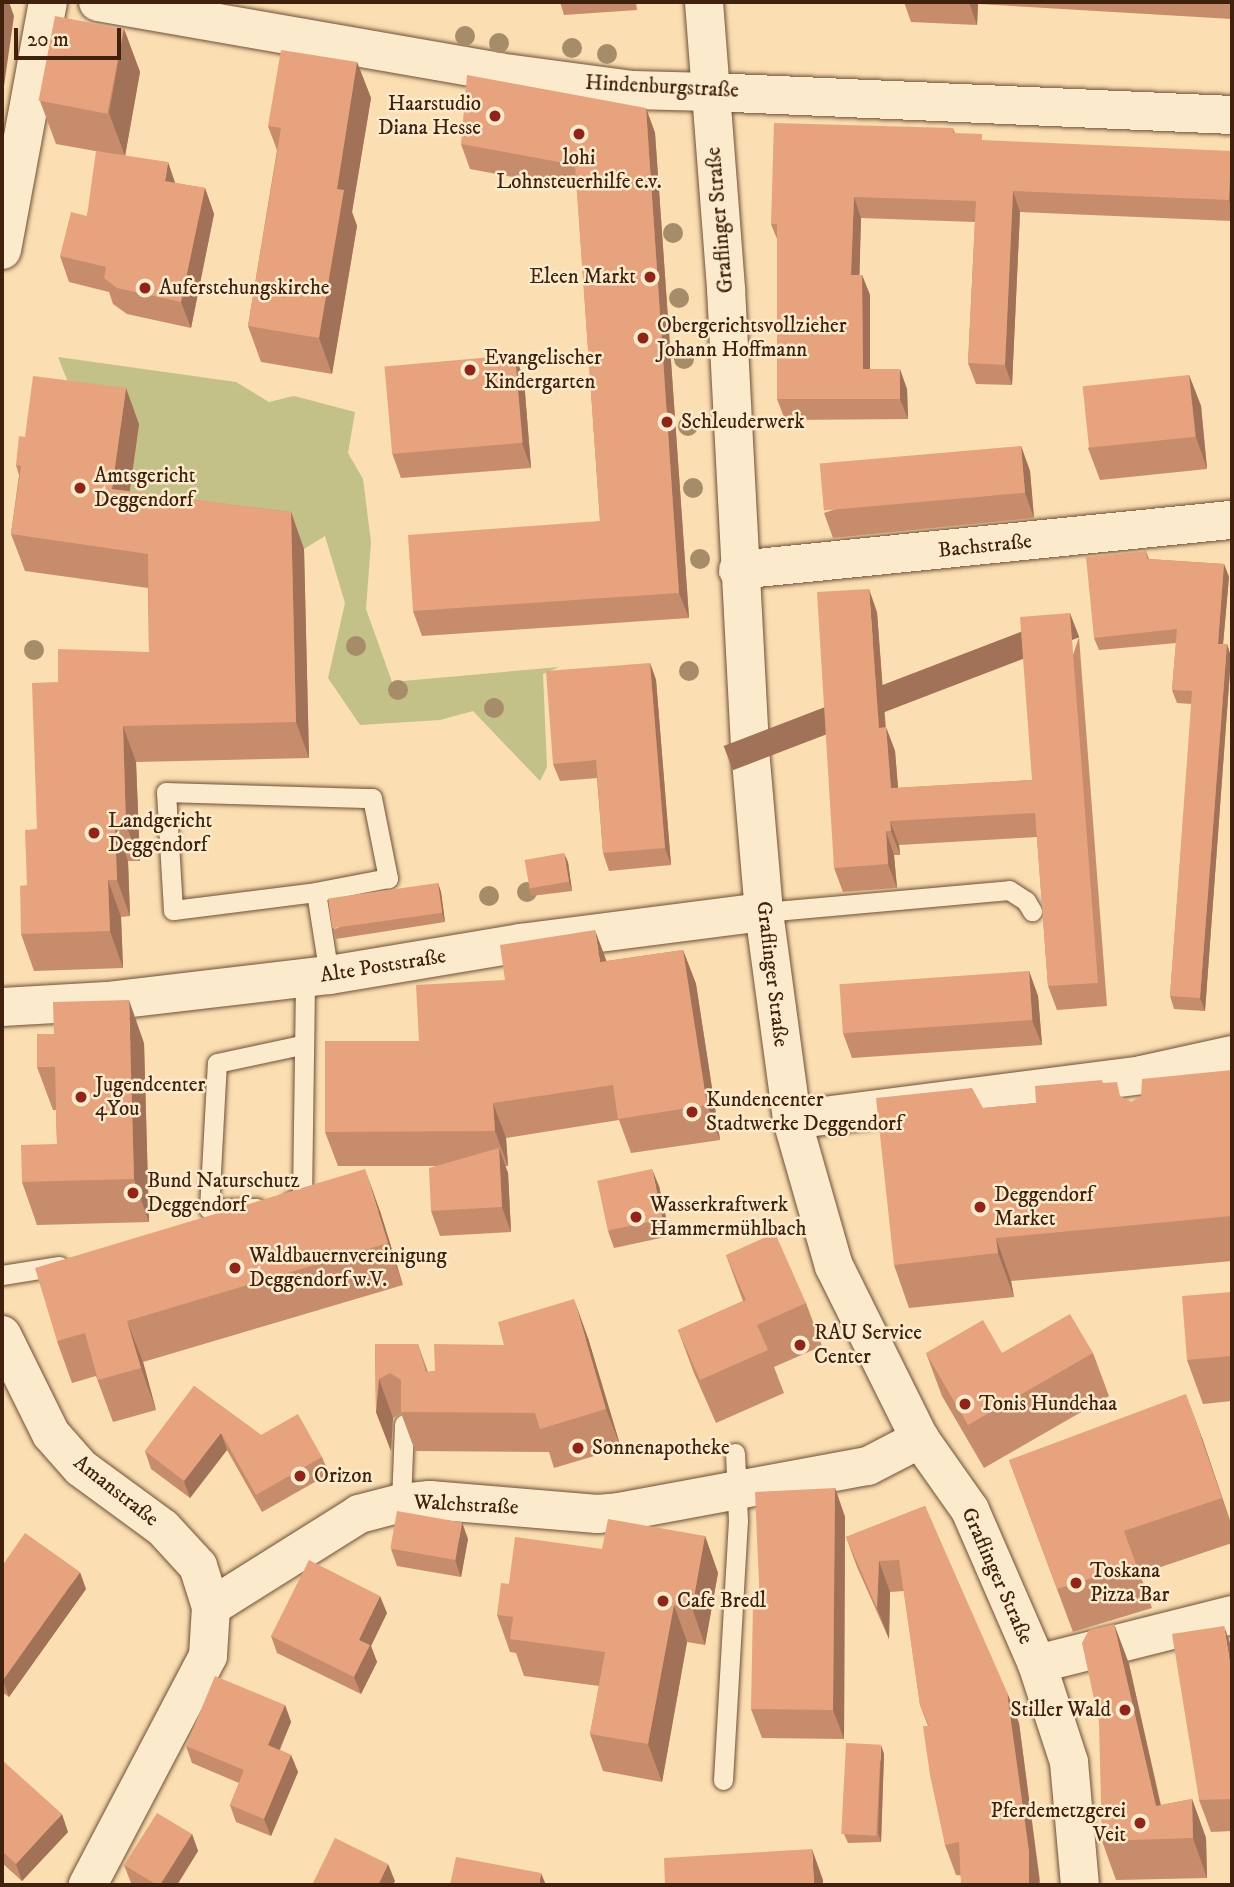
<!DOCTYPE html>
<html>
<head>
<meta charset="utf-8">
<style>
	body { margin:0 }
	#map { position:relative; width:1234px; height:1887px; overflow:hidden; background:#fbdeb1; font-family:"IM FELL DW Pica",serif }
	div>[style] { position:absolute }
	.green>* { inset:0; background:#c3c088 }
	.roads { filter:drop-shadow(0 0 2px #6f5037) drop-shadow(0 0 2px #6f5037) }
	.lane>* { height:19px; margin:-9.5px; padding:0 9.5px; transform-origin:9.5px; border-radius:9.5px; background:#fceacc }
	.street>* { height:38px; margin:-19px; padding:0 19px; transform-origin:19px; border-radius:19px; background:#fceacc }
	.secondary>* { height:38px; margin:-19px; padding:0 19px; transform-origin:19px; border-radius:19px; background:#fceacc }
	.trees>* { width:20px; height:20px; margin:-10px; border-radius:50%; background:#a68c68 }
	.wall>* { inset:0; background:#c68c6c }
	.shaded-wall>* { inset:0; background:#a17258; transform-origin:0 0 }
	.building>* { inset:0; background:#e6a37d; transform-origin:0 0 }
	.dots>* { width:19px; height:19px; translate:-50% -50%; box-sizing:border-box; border:4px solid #fceacc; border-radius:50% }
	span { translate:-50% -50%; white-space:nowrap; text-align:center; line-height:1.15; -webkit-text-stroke:5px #fceacc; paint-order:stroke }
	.street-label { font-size:21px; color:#40210e }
	.poi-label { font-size:21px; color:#40210e }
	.right { translate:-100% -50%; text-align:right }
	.left { translate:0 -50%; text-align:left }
	.frame { position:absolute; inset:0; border:4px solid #40210e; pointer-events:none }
	.scale { position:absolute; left:14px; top:28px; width:107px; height:32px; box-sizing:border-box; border:4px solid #40210e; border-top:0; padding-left:9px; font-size:21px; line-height:24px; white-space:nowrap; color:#40210e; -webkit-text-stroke:5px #fceacc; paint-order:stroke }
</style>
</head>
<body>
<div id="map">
	<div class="green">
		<div style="clip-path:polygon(58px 357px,236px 382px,269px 402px,294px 396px,355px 412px,348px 453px,363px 479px,371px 542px,366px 609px,392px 682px,559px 667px,543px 674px,547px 767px,540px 781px,473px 711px,440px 720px,360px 725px,328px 678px,345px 603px,325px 536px,304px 549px,125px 526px)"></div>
	</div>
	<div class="roads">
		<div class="lane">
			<div style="left:316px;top:892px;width:144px;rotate:172.8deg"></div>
			<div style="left:173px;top:910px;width:118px;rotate:-93.4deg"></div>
			<div style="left:166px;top:792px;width:206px;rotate:1.7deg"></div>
			<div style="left:372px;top:798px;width:82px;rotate:78.7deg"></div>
			<div style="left:388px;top:878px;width:73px;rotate:169deg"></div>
			<div style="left:316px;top:892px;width:84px;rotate:81.1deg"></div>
			<div style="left:764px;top:912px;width:246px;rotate:-5.1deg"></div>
			<div style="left:1009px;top:890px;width:20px;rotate:33deg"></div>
			<div style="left:1026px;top:901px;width:12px;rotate:59deg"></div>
			<div style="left:290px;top:1202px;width:13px;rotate:-18deg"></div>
			<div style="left:302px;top:1198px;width:220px;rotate:-89.2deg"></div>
			<div style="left:257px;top:1208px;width:48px;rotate:178.8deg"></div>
			<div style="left:209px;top:1209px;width:146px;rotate:-86.9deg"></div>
			<div style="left:217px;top:1063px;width:86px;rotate:-12.1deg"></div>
			<div style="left:2px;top:1275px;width:58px;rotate:-9deg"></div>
			<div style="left:401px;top:1503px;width:79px;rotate:-87.8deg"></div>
			<div style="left:723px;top:1780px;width:259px;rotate:-86.7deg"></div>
			<div style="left:738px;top:1521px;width:68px;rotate:-92.5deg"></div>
		</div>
		<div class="street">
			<div style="left:98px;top:2px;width:406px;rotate:9.9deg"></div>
			<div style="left:498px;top:72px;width:136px;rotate:7.6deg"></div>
			<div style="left:633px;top:90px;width:77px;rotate:1.5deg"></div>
			<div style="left:2px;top:250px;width:252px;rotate:-79.5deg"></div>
			<div style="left:738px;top:570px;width:497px;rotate:-5.8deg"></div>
			<div style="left:2px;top:1007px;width:105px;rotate:-3.3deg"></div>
			<div style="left:107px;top:1001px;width:224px;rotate:-6.7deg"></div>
			<div style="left:329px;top:975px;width:195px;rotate:-9.5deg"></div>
			<div style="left:521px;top:943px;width:245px;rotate:-7.3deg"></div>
			<div style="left:792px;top:1120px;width:352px;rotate:-7.3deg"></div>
			<div style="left:1141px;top:1075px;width:93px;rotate:-12.4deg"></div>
			<div style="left:2px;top:1335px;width:110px;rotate:63.7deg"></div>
			<div style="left:51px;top:1434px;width:45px;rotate:48.6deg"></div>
			<div style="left:81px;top:1468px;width:102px;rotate:36.2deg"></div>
			<div style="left:163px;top:1528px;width:52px;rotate:47.4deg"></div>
			<div style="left:198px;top:1566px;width:43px;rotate:72.4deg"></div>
			<div style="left:211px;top:1607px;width:49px;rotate:93.5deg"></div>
			<div style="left:208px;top:1656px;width:259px;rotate:117.7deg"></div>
			<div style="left:211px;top:1607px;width:175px;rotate:-32.1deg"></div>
			<div style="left:359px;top:1514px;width:43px;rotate:-14.7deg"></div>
			<div style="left:401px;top:1503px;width:29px;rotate:-6deg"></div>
			<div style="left:430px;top:1500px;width:168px;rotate:4.8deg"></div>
			<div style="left:597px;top:1514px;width:22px;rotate:-5deg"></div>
			<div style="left:619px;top:1512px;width:253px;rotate:-10.5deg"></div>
			<div style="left:868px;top:1466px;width:59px;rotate:-27.4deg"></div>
			<div style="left:1037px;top:1664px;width:201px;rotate:-14.1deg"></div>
		</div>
		<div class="secondary">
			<div style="left:704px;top:2px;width:288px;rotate:85.6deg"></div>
			<div style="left:726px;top:289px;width:461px;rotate:87deg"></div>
			<div style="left:750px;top:749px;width:164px;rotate:85.1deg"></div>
			<div style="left:764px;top:912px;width:210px;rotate:82.3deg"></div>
			<div style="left:792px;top:1120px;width:152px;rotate:74deg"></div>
			<div style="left:834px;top:1266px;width:193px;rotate:63.6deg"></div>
			<div style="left:920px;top:1439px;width:87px;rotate:54.8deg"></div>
			<div style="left:970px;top:1510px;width:168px;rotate:66.5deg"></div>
			<div style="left:1037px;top:1664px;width:103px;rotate:71.9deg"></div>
			<div style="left:1069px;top:1762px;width:123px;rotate:84.9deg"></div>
			<div style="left:710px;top:92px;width:523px;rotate:2.52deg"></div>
		</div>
	</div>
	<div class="trees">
		<div style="left:465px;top:36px"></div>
		<div style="left:499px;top:43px"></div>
		<div style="left:572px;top:48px"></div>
		<div style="left:607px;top:54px"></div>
		<div style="left:673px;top:233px"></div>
		<div style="left:679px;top:298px"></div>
		<div style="left:684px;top:359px"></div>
		<div style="left:688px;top:426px"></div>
		<div style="left:693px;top:488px"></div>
		<div style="left:700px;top:559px"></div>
		<div style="left:356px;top:646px"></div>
		<div style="left:34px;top:650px"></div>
		<div style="left:689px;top:671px"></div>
		<div style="left:398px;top:690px"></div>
		<div style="left:494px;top:708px"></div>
		<div style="left:527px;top:892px"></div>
		<div style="left:489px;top:896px"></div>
	</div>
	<div class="wall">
		<div style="clip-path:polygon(560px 2px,636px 2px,637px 10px,564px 15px)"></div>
		<div style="clip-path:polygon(904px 2px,1232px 2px,1232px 19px,978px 4px,977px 25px,911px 22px)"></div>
		<div style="clip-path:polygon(124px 29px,140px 72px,125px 156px,175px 183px,205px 188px,214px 214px,191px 328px,127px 314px,113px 304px,109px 292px,69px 282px,60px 256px,87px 216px,101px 152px,56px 144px,40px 101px)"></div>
		<div style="clip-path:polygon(357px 62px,371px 98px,352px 212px,357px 226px,332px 374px,261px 362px,248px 326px,277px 150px,268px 126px)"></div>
		<div style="clip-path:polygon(646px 108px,655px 133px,689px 618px,422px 636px,413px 611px,600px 521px,577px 189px,470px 169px,461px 144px)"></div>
		<div style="clip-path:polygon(953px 128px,955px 133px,985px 141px,1232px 156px,1232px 221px,1020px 212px,1012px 385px,976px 384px,968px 363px,975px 222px,861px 218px,859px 275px,862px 275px,870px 295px,870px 369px,907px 389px,908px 419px,785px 420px,777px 399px,777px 239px,771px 224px)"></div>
		<div style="clip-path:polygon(515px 355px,524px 380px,531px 468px,401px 478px,392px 453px)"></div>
		<div style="clip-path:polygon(1189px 375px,1201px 406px,1207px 469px,1100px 480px,1088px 448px)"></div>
		<div style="clip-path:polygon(139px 424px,129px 492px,291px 512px,304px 549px,309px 758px,136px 762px,140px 861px,128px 861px,130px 916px,121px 917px,123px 968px,34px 971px,21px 934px,27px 885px,37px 829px,58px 682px,149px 652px,148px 588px,25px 571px,11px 534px,19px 475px,16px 465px,25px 437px)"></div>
		<div style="clip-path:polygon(1021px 446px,1030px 471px,1034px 518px,833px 538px,824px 513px)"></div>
		<div style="clip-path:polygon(1146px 551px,1149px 559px,1224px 564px,1229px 577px,1223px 644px,1227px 644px,1231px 657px,1205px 1011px,1174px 1009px,1170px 996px,1192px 704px,1177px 703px,1172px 690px,1176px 643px,1099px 650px,1094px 638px)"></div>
		<div style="clip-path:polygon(877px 612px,886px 728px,895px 751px,898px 788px,1032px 780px,1079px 637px,1107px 1006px,1057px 1010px,1048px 986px,1037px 837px,899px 845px,900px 855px,894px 855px,897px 888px,843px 892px,834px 868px)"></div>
		<div style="clip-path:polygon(650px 663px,656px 680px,671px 865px,609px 871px,603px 853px,597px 778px,560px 781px,553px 764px)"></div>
		<div style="clip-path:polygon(568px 862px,572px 891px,531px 896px,528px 887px)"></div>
		<div style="clip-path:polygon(438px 883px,441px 892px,445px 922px,336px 939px,333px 930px)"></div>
		<div style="clip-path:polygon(683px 950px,696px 984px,720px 1140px,631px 1153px,619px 1120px,506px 1138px,508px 1166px,505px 1166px,508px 1173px,511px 1232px,440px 1236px,431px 1211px,438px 1166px,338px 1166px,325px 1132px,419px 1041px,505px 980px,607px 961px)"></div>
		<div style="clip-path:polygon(1029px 971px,1038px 996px,1042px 1045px,852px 1058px,843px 1033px)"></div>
		<div style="clip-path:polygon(144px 1043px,149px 1222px,37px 1225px,22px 1182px,57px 1144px,56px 1110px,53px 1110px,37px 1067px)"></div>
		<div style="clip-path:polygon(1232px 1070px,1232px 1261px,1011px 1281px,1014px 1297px,909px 1308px,894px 1265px,983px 1108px,1036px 1103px,1104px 1083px,1123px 1098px,1131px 1102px)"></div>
		<div style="clip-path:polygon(659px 1186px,670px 1236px,614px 1248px,608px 1231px)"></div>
		<div style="clip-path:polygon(380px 1211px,403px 1285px,143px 1362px,156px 1410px,113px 1422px,96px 1376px,72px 1383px,57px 1341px)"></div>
		<div style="clip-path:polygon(726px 1255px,806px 1303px,822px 1346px,774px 1367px,784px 1393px,716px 1423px,694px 1373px,678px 1330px,743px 1301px)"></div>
		<div style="clip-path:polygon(1232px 1296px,1232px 1401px,1203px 1404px,1187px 1360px)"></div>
		<div style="clip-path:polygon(588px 1338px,621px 1448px,554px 1468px,549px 1452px,415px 1451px,401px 1413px,393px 1418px,391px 1451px,376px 1412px,375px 1344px,418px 1344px,428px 1372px,435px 1371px,504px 1345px)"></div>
		<div style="clip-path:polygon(926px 1353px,1093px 1353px,1109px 1396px,984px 1468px,942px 1396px)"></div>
		<div style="clip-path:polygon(194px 1386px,261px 1435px,322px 1457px,329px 1474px,262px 1512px,227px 1450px,190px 1498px,151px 1469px,145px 1451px)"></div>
		<div style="clip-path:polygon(1202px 1438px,1232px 1526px,1232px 1543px,1140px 1574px,1152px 1608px,1073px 1632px,1009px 1460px)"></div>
		<div style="clip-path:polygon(835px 1488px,845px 1517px,844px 1739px,762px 1738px,751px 1709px,760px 1605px)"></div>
		<div style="clip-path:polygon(925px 1506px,1019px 1723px,1040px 1881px,956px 1875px,945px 1845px,928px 1726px,920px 1705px,904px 1591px,890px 1592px,889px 1639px,857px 1567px,846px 1537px)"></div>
		<div style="clip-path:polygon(705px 1536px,718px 1573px,705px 1645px,687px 1642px,662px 1782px,603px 1771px,590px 1734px,599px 1686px,524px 1676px,516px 1653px,510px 1652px,497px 1615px,509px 1584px,602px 1549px)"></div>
		<div style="clip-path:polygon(468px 1539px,461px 1577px,397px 1566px,391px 1549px)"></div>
		<div style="clip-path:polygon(2px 1566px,86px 1589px,9px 1697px,2px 1692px)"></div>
		<div style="clip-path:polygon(387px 1613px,371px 1646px,377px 1662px,361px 1694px,277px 1653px,271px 1636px)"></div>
		<div style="clip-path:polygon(1114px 1624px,1129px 1664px,1161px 1805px,1192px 1799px,1206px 1838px,1207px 1878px,1116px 1880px,1102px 1841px)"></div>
		<div style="clip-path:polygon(1232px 1648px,1232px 1831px,1211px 1832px,1199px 1800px)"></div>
		<div style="clip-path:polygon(285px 1705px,291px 1722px,280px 1750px,291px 1755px,298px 1772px,271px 1836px,236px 1822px,230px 1805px,239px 1783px,192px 1763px,186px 1746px)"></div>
		<div style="clip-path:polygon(884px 1754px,881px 1842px,848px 1843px,844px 1834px)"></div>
		<div style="clip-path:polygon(2px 1760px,68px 1832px,22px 1881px,2px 1863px)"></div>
		<div style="clip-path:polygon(192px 1834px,198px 1851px,177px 1885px,135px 1885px,131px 1883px,124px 1865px)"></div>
	</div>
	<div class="shaded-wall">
		<div style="clip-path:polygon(2px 2px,9px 2px,14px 16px,2px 100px)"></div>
		<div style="clip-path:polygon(969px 2px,978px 2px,978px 4px,977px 25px)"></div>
		<div style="clip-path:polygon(124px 29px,140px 72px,125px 156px,109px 113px)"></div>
		<div style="clip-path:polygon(357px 62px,371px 98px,352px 212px,357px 226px,332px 374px,319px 338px,337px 189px)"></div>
		<div style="clip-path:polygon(646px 108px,655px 133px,689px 618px,679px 593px)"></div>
		<div style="clip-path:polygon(1231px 151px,1232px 156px,1232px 210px,1229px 200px)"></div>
		<div style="clip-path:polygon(168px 162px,177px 188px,165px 181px)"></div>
		<div style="clip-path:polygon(205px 188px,214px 214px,191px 328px,181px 302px)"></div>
		<div style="clip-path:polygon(1013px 191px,1020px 212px,1012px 385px,1005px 365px)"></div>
		<div style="clip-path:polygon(854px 197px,861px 218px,859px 295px,851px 275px)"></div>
		<div style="clip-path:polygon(862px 275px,870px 295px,870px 390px,863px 369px)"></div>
		<div style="clip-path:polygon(515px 355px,524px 380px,531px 468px,522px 443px)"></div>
		<div style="clip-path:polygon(900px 369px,907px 389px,908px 419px,900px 399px)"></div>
		<div style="clip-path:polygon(1189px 375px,1201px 406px,1207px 469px,1196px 437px)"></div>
		<div style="clip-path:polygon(126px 388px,139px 424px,125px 526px,112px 489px)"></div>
		<div style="clip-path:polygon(1021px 446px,1030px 471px,1034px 518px,1025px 493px)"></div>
		<div style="clip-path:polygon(291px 512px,304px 549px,309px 758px,296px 722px)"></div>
		<div style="clip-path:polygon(1224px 564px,1229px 577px,1222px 656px,1218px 644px)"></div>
		<div style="clip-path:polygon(869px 589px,877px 612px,887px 752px,879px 728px)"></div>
		<div style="left:1070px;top:613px;width:26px;height:371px;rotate:69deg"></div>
		<div style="clip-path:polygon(1227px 644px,1231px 657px,1205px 1011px,1200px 998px)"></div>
		<div style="clip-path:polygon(650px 663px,656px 680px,671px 865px,665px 848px)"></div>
		<div style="clip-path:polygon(123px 726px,136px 762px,140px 861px,126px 825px)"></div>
		<div style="clip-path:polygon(886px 727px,895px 751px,900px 812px,891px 788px)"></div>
		<div style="clip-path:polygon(890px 821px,899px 845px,900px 855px,891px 831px)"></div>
		<div style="clip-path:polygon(115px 825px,128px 861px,130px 916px,117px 880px)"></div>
		<div style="clip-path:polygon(886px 831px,894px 855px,897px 888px,888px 864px)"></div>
		<div style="clip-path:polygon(564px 853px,568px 862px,572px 891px,569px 882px)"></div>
		<div style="clip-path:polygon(108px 880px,121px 917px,123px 968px,110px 931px)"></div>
		<div style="clip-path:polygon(438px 883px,441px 892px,445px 922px,442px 913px)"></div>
		<div style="clip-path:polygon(595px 930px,608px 965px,600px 962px)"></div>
		<div style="clip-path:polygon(683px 950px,696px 984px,720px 1140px,707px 1105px)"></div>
		<div style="clip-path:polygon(1029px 971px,1038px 996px,1042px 1045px,1032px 1020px)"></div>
		<div style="clip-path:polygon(129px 1000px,144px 1043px,149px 1222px,134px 1179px)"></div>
		<div style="clip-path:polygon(493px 1103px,506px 1138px,508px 1166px,495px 1131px)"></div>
		<div style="clip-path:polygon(499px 1148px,508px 1173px,511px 1232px,502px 1207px)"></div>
		<div style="clip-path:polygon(365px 1169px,380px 1211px,403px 1285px,388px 1243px)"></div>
		<div style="clip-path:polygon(652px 1169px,659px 1186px,670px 1236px,663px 1219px)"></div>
		<div style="clip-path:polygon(996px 1238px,1011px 1281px,1014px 1297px,998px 1253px)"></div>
		<div style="clip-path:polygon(574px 1299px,588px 1338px,621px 1448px,606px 1409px)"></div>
		<div style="clip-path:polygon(127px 1321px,143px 1362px,156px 1410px,141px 1368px)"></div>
		<div style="clip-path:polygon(379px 1379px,393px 1418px,391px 1451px,376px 1412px)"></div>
		<div style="clip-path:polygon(1186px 1394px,1202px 1438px,1232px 1527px,1222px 1498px)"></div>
		<div style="clip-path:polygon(221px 1433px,227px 1450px,190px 1498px,184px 1481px)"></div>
		<div style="clip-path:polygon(835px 1488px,845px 1517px,844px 1739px,833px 1710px)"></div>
		<div style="clip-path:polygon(462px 1522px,468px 1539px,461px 1577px,455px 1560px)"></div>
		<div style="clip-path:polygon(705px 1536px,718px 1573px,705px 1645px,692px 1608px)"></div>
		<div style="clip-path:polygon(879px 1561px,890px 1592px,889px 1639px,877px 1608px)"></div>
		<div style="clip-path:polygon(80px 1572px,86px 1589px,9px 1697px,3px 1680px)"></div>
		<div style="clip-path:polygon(380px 1596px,387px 1613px,371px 1646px,377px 1662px,361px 1694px,354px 1677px,359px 1640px)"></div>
		<div style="clip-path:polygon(674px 1605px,687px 1642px,662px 1782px,648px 1744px)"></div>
		<div style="clip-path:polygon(1114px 1624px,1129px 1664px,1168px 1839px,1156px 1806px)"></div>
		<div style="clip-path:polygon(1224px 1626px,1232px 1648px,1232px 1675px)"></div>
		<div style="clip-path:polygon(1007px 1692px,1019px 1723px,1040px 1885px,1029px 1885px)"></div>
		<div style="clip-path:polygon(285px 1705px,291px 1722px,274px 1762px,268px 1745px)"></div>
		<div style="clip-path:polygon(881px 1745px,884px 1754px,881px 1842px,878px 1833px)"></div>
		<div style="clip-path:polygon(291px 1755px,298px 1772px,271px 1836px,264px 1819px)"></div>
		<div style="clip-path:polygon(1192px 1799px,1206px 1838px,1207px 1878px,1193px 1838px)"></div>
		<div style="clip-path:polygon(62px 1814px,68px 1832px,22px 1881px,16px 1864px)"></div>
		<div style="clip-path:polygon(192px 1834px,198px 1851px,177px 1885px,160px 1885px)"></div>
		<div style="clip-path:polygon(812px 1849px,823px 1880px,823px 1885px,814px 1885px)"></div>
		<div style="clip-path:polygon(388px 1864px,395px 1881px,393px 1885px,378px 1885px)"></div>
		<div style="clip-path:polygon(541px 1873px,546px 1885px,539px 1885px)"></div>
	</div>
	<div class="building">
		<div style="left:55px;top:16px;width:70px;height:86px;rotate:11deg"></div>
		<div style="clip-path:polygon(281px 50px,357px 62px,337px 189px,344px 190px,319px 338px,248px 326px,281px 128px,268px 126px)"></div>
		<div style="clip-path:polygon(467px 75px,646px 108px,679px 593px,413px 611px,408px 535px,600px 521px,575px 165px,461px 144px)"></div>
		<div style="clip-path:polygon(774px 123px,953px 128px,953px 133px,982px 134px,982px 140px,1231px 151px,1229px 200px,1013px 191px,1005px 365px,968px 363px,976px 201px,854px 197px,851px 275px,862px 275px,863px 369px,900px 369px,900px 399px,777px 399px,777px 224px,771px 224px)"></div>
		<div style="clip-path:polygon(96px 151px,168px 162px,165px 181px,205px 188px,181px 302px,117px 288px,104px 278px,106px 267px,60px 256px,71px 212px,87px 216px)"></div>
		<div style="left:515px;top:355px;width:88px;height:131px;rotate:85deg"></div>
		<div style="left:1189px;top:375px;width:62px;height:107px;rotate:84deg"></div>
		<div style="clip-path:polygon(33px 376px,126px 388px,112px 489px,291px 512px,296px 722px,123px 726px,126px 825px,115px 825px,117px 880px,108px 880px,110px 931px,21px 934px,20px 886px,27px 885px,25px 830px,37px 829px,32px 683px,58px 682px,58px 649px,149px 652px,148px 554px,11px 534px,21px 466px,16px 465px,19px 436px,25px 437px)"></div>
		<div style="left:1021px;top:446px;width:47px;height:202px;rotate:85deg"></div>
		<div style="clip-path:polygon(1146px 551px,1147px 559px,1224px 564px,1218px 644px,1227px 644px,1200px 998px,1170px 996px,1192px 691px,1172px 690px,1177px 629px,1094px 638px,1086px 557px)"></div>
		<div style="clip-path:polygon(869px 589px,879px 728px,886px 727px,891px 788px,1032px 780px,1020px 617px,1070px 613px,1098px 983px,1048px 986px,1035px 813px,890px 821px,891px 831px,886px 831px,888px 864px,834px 868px,817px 592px)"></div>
		<div style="clip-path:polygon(650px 663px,665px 848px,603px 853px,596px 760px,553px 764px,546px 671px)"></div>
		<div style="left:564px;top:853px;width:29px;height:40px;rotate:80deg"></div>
		<div style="left:438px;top:883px;width:30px;height:111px;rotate:82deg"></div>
		<div style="clip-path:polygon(595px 930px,600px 962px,683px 950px,707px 1105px,618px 1119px,613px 1085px,493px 1103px,495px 1131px,325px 1132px,325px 1041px,419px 1041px,416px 985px,505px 980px,500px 945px)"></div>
		<div style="left:1029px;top:971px;width:49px;height:190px;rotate:86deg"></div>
		<div style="clip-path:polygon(129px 1000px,134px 1179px,22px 1182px,21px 1145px,57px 1144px,55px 1067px,37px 1067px,37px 1034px,54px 1034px,53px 1002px)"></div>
		<div style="clip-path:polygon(1232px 1070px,1232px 1216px,996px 1238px,998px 1253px,894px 1265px,876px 1098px,972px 1088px,983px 1108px,1036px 1103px,1035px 1086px,1102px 1080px,1103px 1083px,1117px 1082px,1120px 1096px,1131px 1102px,1141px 1096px,1142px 1079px)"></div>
		<div style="clip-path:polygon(499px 1148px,502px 1207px,431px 1211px,429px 1168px)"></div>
		<div style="clip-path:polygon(365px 1169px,388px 1243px,127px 1321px,141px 1368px,98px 1380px,85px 1333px,57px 1341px,35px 1268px)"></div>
		<div style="left:652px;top:1169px;width:51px;height:56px;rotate:78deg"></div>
		<div style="clip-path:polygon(775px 1233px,806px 1303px,757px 1325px,768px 1350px,700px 1380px,678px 1330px,746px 1300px,726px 1255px)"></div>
		<div style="clip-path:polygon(1231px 1292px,1232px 1311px,1232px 1356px,1187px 1360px,1182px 1296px)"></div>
		<div style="clip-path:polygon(574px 1299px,606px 1409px,540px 1429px,535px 1413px,401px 1412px,401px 1380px,390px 1373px,379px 1379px,376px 1412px,375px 1344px,418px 1344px,426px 1372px,435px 1371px,434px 1344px,504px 1345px,498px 1322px)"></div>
		<div style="clip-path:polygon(1070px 1314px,1093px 1353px,968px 1425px,926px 1353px,983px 1320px,1002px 1353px)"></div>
		<div style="clip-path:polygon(194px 1386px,261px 1435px,298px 1414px,322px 1457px,256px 1495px,221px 1433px,184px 1481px,145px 1451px)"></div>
		<div style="clip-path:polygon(1186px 1394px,1222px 1498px,1124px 1531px,1136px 1564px,1057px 1589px,1009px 1460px)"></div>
		<div style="clip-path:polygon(835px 1488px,833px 1710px,751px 1709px,753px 1605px,760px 1605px,755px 1492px)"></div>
		<div style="clip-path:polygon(925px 1506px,1007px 1692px,1029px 1851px,1029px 1885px,961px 1885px,959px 1842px,945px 1845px,930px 1775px,923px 1726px,929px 1726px,920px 1705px,899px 1560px,879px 1561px,877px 1608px,846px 1537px)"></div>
		<div style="left:397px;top:1511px;width:66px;height:38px;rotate:10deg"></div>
		<div style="clip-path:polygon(608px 1519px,705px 1536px,692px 1608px,674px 1605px,648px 1744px,590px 1734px,605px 1652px,510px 1639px,513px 1617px,497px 1615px,501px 1583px,509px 1584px,515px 1537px,602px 1549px)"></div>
		<div style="clip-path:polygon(25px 1533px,80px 1572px,3px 1680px,2px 1566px)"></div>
		<div style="clip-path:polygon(309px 1560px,380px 1596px,359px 1640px,370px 1645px,354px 1677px,271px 1636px)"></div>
		<div style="clip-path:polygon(1114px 1624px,1156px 1806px,1192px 1799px,1193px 1838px,1102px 1841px,1099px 1722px,1082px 1643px,1089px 1630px)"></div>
		<div style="clip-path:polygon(1224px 1626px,1232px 1675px,1232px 1799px,1199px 1800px,1172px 1634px)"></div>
		<div style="clip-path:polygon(215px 1676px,285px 1705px,268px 1745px,291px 1755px,264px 1819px,230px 1805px,244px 1770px,186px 1746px)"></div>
		<div style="left:846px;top:1743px;width:35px;height:91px;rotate:3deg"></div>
		<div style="clip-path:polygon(2px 1760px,62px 1814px,16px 1864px,2px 1851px)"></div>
		<div style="clip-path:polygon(157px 1813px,192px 1834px,160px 1885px,157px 1885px,124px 1865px)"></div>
		<div style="clip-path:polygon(335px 1838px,388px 1864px,378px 1885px,312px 1885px)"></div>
		<div style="clip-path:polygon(812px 1849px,814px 1885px,665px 1885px,664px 1858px)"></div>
		<div style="clip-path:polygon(456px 1857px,541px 1873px,539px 1885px,450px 1885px)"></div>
	</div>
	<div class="dots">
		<div style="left:495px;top:116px;background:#8f2418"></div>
		<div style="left:579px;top:134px;background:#8f2418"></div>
		<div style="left:650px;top:277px;background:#8f2418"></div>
		<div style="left:145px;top:288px;background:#8f2418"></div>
		<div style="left:643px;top:338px;background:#8f2418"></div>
		<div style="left:470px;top:370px;background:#8f2418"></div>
		<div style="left:667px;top:422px;background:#8f2418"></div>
		<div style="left:80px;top:488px;background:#8f2418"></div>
		<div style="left:94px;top:833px;background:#8f2418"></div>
		<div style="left:81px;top:1097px;background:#8f2418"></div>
		<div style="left:692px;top:1112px;background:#8f2418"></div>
		<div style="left:133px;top:1193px;background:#8f2418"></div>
		<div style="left:980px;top:1207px;background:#8f2418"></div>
		<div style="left:636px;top:1217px;background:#8f2418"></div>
		<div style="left:235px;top:1268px;background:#8f2418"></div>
		<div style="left:800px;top:1345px;background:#8f2418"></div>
		<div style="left:965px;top:1404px;background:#8f2418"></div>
		<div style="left:578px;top:1448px;background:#8f2418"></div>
		<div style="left:300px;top:1476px;background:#8f2418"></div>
		<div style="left:1076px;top:1583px;background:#8f2418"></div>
		<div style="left:663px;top:1601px;background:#8f2418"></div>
		<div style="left:1125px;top:1710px;background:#8f2418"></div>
		<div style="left:1140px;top:1823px;background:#8f2418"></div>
	</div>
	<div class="street-label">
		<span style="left:662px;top:87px;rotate:3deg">Hindenburgstraße</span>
		<span style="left:720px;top:220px;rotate:-95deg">Graflinger Straße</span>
		<span style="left:985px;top:546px;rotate:-6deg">Bachstraße</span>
		<span style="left:383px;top:966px;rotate:-9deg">Alte Poststraße</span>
		<span style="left:772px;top:974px;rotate:83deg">Graflinger Straße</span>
		<span style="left:116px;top:1491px;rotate:38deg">Amanstraße</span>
		<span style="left:466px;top:1505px;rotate:3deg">Walchstraße</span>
		<span style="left:997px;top:1576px;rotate:66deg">Graflinger Straße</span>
	</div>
	<div class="poi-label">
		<span class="right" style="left:481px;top:116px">Haarstudio<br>Diana Hesse</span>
		<span style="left:579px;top:170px">lohi<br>Lohnsteuerhilfe e.v.</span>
		<span class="right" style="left:636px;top:277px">Eleen Markt</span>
		<span class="left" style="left:159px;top:288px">Auferstehungskirche</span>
		<span class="left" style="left:657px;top:338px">Obergerichtsvollzieher<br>Johann Hoffmann</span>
		<span class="left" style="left:484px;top:370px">Evangelischer<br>Kindergarten</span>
		<span class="left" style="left:681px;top:422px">Schleuderwerk</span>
		<span class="left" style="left:94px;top:488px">Amtsgericht<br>Deggendorf</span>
		<span class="left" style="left:108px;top:833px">Landgericht<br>Deggendorf</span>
		<span class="left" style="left:95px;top:1097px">Jugendcenter<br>4You</span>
		<span class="left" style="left:706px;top:1112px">Kundencenter<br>Stadtwerke Deggendorf</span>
		<span class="left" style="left:147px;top:1193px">Bund Naturschutz<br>Deggendorf</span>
		<span class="left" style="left:994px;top:1207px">Deggendorf<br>Market</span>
		<span class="left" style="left:650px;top:1217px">Wasserkraftwerk<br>Hammermühlbach</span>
		<span class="left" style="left:249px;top:1268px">Waldbauernvereinigung<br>Deggendorf w.V.</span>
		<span class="left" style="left:814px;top:1345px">RAU Service<br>Center</span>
		<span class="left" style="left:979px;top:1404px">Tonis Hundehaa</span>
		<span class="left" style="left:592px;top:1448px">Sonnenapotheke</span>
		<span class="left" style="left:314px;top:1476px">Orizon</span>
		<span class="left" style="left:1090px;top:1583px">Toskana<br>Pizza Bar</span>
		<span class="left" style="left:677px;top:1601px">Cafe Bredl</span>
		<span class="right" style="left:1111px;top:1710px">Stiller Wald</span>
		<span class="right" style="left:1126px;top:1823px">Pferdemetzgerei<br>Veit</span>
	</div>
	<div class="frame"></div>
	<div class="scale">20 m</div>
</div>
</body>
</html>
